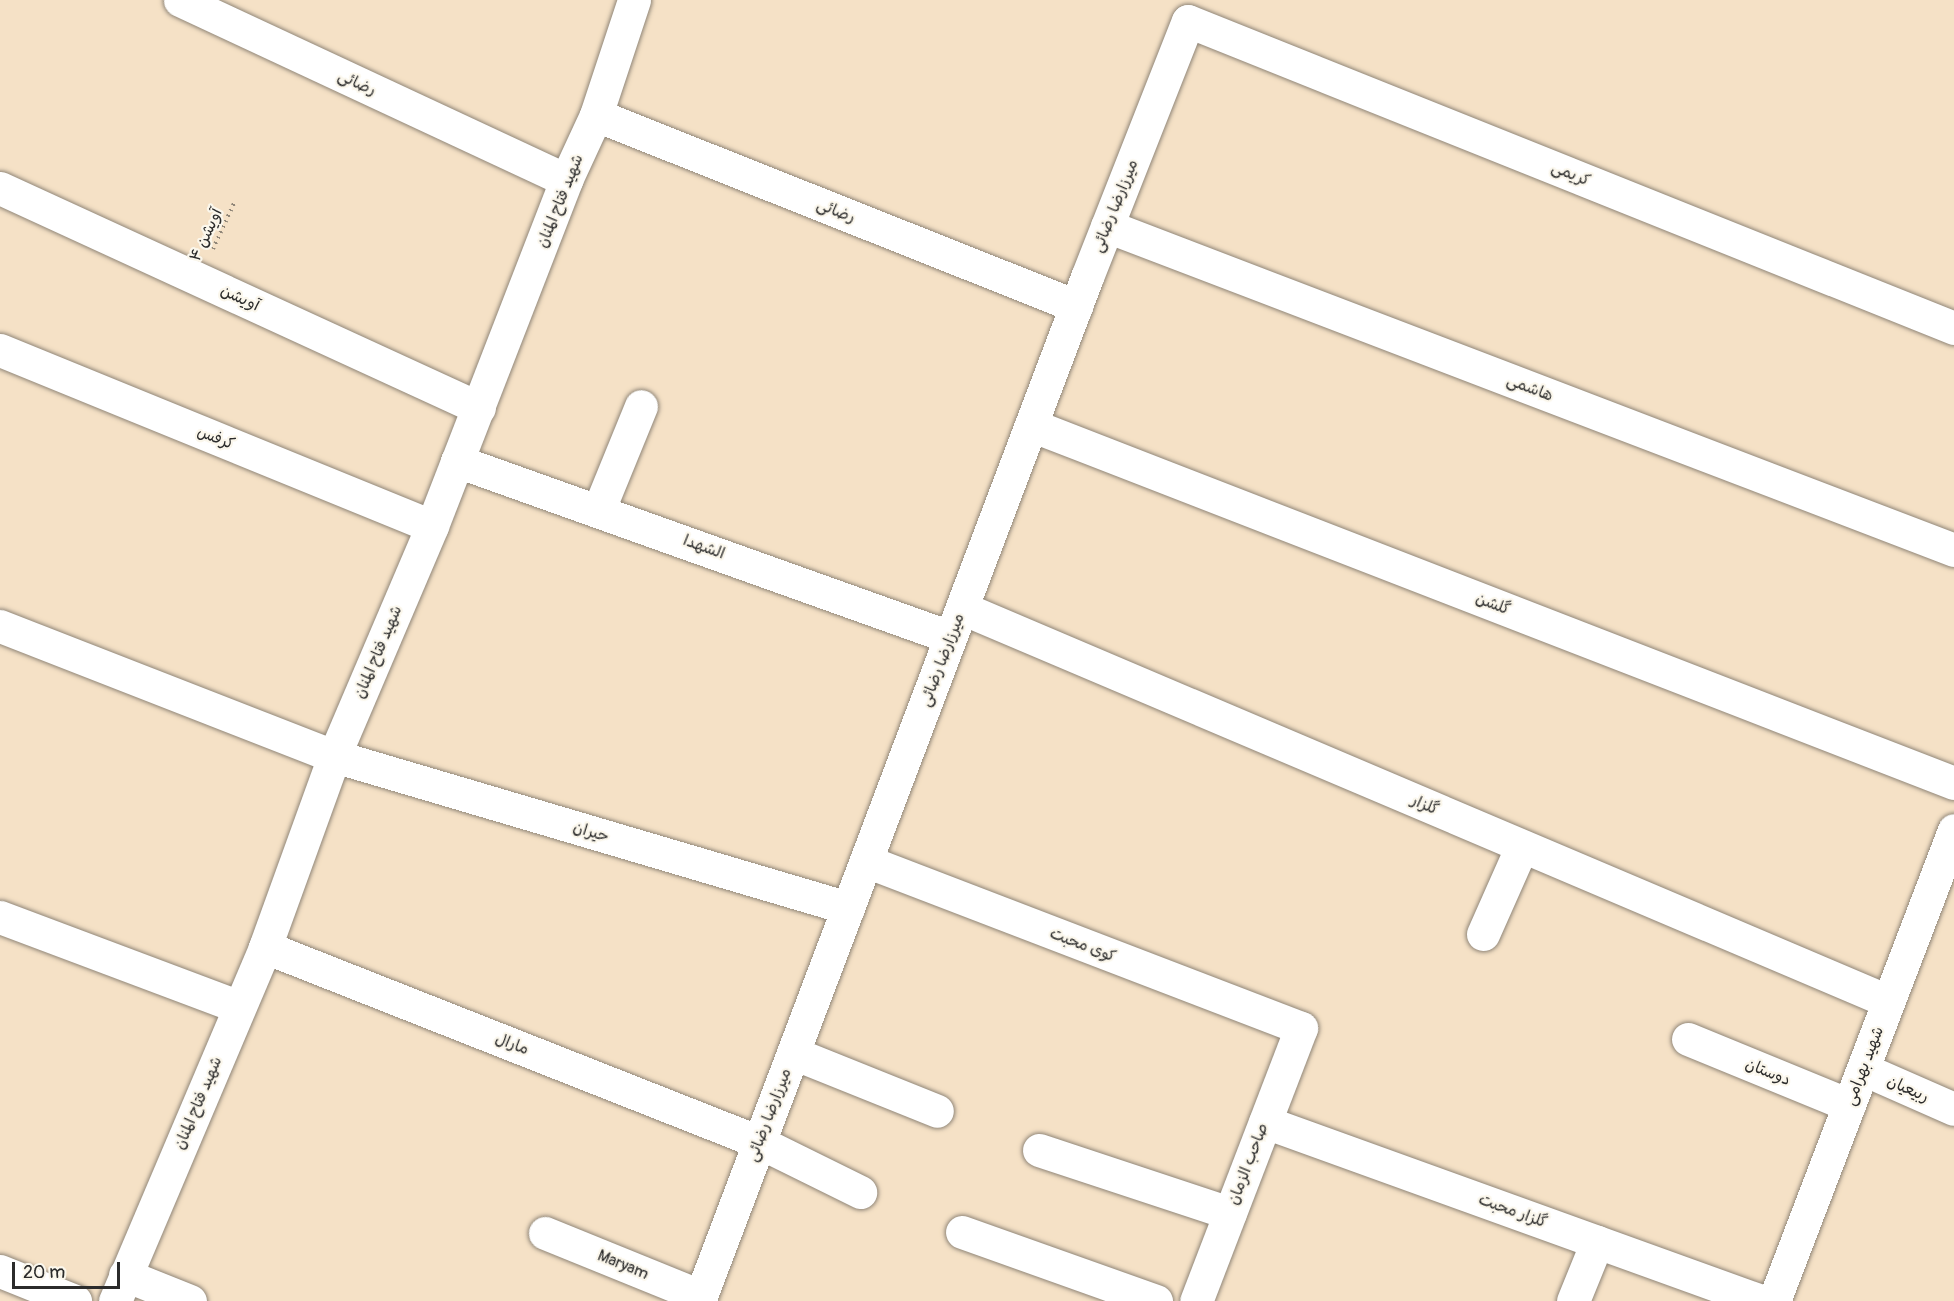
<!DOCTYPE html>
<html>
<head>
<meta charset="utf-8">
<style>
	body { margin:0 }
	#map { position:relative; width:1954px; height:1301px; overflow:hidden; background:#f5e1c6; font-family:Pangolin,"Playpen Sans Arabic",sans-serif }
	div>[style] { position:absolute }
	.path>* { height:4px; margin-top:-2px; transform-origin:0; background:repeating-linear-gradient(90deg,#908678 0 1.5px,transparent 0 6px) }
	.roads { filter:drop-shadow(0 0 2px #908678) drop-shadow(0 0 2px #908678) }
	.minor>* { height:33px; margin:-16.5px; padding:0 16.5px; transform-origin:16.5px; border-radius:16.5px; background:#fff }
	span { translate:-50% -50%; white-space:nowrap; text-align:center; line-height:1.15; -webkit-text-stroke:4.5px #fbf7ec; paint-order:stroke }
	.street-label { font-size:16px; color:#2b2b2b }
	.scale { position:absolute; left:12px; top:1262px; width:108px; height:27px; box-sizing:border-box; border:3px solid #2b2b2b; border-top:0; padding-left:8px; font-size:18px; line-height:21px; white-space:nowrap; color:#2b2b2b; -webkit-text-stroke:4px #fbf7ec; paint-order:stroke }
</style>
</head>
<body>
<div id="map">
	<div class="path">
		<div style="left:213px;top:249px;width:53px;rotate:-65.4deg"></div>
	</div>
	<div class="roads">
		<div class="minor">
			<div style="left:180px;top:0;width:426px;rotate:25deg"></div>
			<div style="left:596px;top:115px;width:517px;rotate:21.7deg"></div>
			<div style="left:0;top:188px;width:527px;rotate:24.67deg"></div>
			<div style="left:1107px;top:226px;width:907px;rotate:20.93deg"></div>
			<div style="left:0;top:350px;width:466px;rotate:22.2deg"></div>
			<div style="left:1031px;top:425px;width:990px;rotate:21.2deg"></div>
			<div style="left:457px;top:461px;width:523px;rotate:19.65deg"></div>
			<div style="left:599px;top:509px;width:111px;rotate:-67.8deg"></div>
			<div style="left:962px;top:608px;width:1006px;rotate:23deg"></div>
			<div style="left:0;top:626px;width:358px;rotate:21.3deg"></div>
			<div style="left:334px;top:756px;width:536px;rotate:16.47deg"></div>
			<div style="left:866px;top:861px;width:466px;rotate:21deg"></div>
			<div style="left:1301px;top:1028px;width:292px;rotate:111deg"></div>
			<div style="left:0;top:917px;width:255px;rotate:20.6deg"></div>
			<div style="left:1483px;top:934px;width:96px;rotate:-66.1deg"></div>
			<div style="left:265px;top:947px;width:531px;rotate:21.54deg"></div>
			<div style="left:759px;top:1142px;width:113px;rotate:26.3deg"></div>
			<div style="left:1688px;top:1039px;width:174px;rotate:22.3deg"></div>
			<div style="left:793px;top:1053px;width:155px;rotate:21.9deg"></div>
			<div style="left:1863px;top:1069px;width:99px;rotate:23.7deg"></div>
			<div style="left:1265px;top:1122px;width:527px;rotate:19.84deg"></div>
			<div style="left:1039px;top:1150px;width:201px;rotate:18.3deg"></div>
			<div style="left:962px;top:1232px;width:206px;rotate:19.6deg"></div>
			<div style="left:545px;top:1233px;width:167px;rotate:22.1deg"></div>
			<div style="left:0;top:1271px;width:81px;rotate:21.8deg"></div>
			<div style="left:125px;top:1275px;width:70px;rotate:21.8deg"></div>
			<div style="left:115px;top:1301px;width:384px;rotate:-67deg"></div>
			<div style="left:265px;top:947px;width:203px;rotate:-70.1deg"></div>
			<div style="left:334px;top:756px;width:250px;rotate:-66.9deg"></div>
			<div style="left:432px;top:526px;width:371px;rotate:-68.8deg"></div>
			<div style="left:566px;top:180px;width:72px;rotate:-65.2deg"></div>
			<div style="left:596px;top:115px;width:121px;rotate:-71.7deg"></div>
			<div style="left:699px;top:1301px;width:1095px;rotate:-69.25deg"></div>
			<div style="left:1087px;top:277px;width:275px;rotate:-68.5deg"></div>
			<div style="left:1188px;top:21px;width:825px;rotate:21.84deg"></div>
			<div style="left:1573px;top:1301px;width:64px;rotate:-67.9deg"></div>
			<div style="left:1774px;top:1301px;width:504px;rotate:-69.08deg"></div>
		</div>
	</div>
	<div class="street-label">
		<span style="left:357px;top:83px;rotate:25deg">رضائی</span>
		<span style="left:1571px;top:174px;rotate:22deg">کریمی</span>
		<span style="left:560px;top:201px;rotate:-68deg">شهید فتاح المنان</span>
		<span style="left:1115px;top:206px;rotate:-68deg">میرزارضا رضائی</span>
		<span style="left:836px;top:211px;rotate:22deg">رضائی</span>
		<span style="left:206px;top:235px;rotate:-65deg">آویشن ۴</span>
		<span style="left:240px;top:298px;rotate:25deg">آویشن</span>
		<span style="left:1530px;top:388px;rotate:21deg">هاشمی</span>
		<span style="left:216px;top:438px;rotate:22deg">کرفس</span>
		<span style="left:704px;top:547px;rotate:20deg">الشهدا</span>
		<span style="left:1493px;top:604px;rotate:21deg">گلشن</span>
		<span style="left:378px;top:652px;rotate:-67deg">شهید فتاح المنان</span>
		<span style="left:942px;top:660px;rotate:-69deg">میرزارضا رضائی</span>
		<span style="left:1425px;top:805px;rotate:23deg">گلزار</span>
		<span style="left:591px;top:832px;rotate:16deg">حیران</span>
		<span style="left:1083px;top:945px;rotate:21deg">کوی محبت</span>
		<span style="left:512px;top:1044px;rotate:21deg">مارال</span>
		<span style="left:1864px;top:1066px;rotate:-69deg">شهید بهرامی</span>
		<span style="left:1768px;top:1072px;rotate:22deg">دوستان</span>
		<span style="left:1908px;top:1089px;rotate:24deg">ربیعیان</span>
		<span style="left:198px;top:1103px;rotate:-67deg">شهید فتاح المنان</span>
		<span style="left:769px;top:1115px;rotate:-69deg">میرزارضا رضائی</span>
		<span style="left:1248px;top:1164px;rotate:-69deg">صاحب الزمان</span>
		<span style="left:1513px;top:1211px;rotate:20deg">گلزار محبت</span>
		<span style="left:623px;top:1265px;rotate:22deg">Maryam</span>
	</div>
	<div class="scale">20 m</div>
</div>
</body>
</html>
